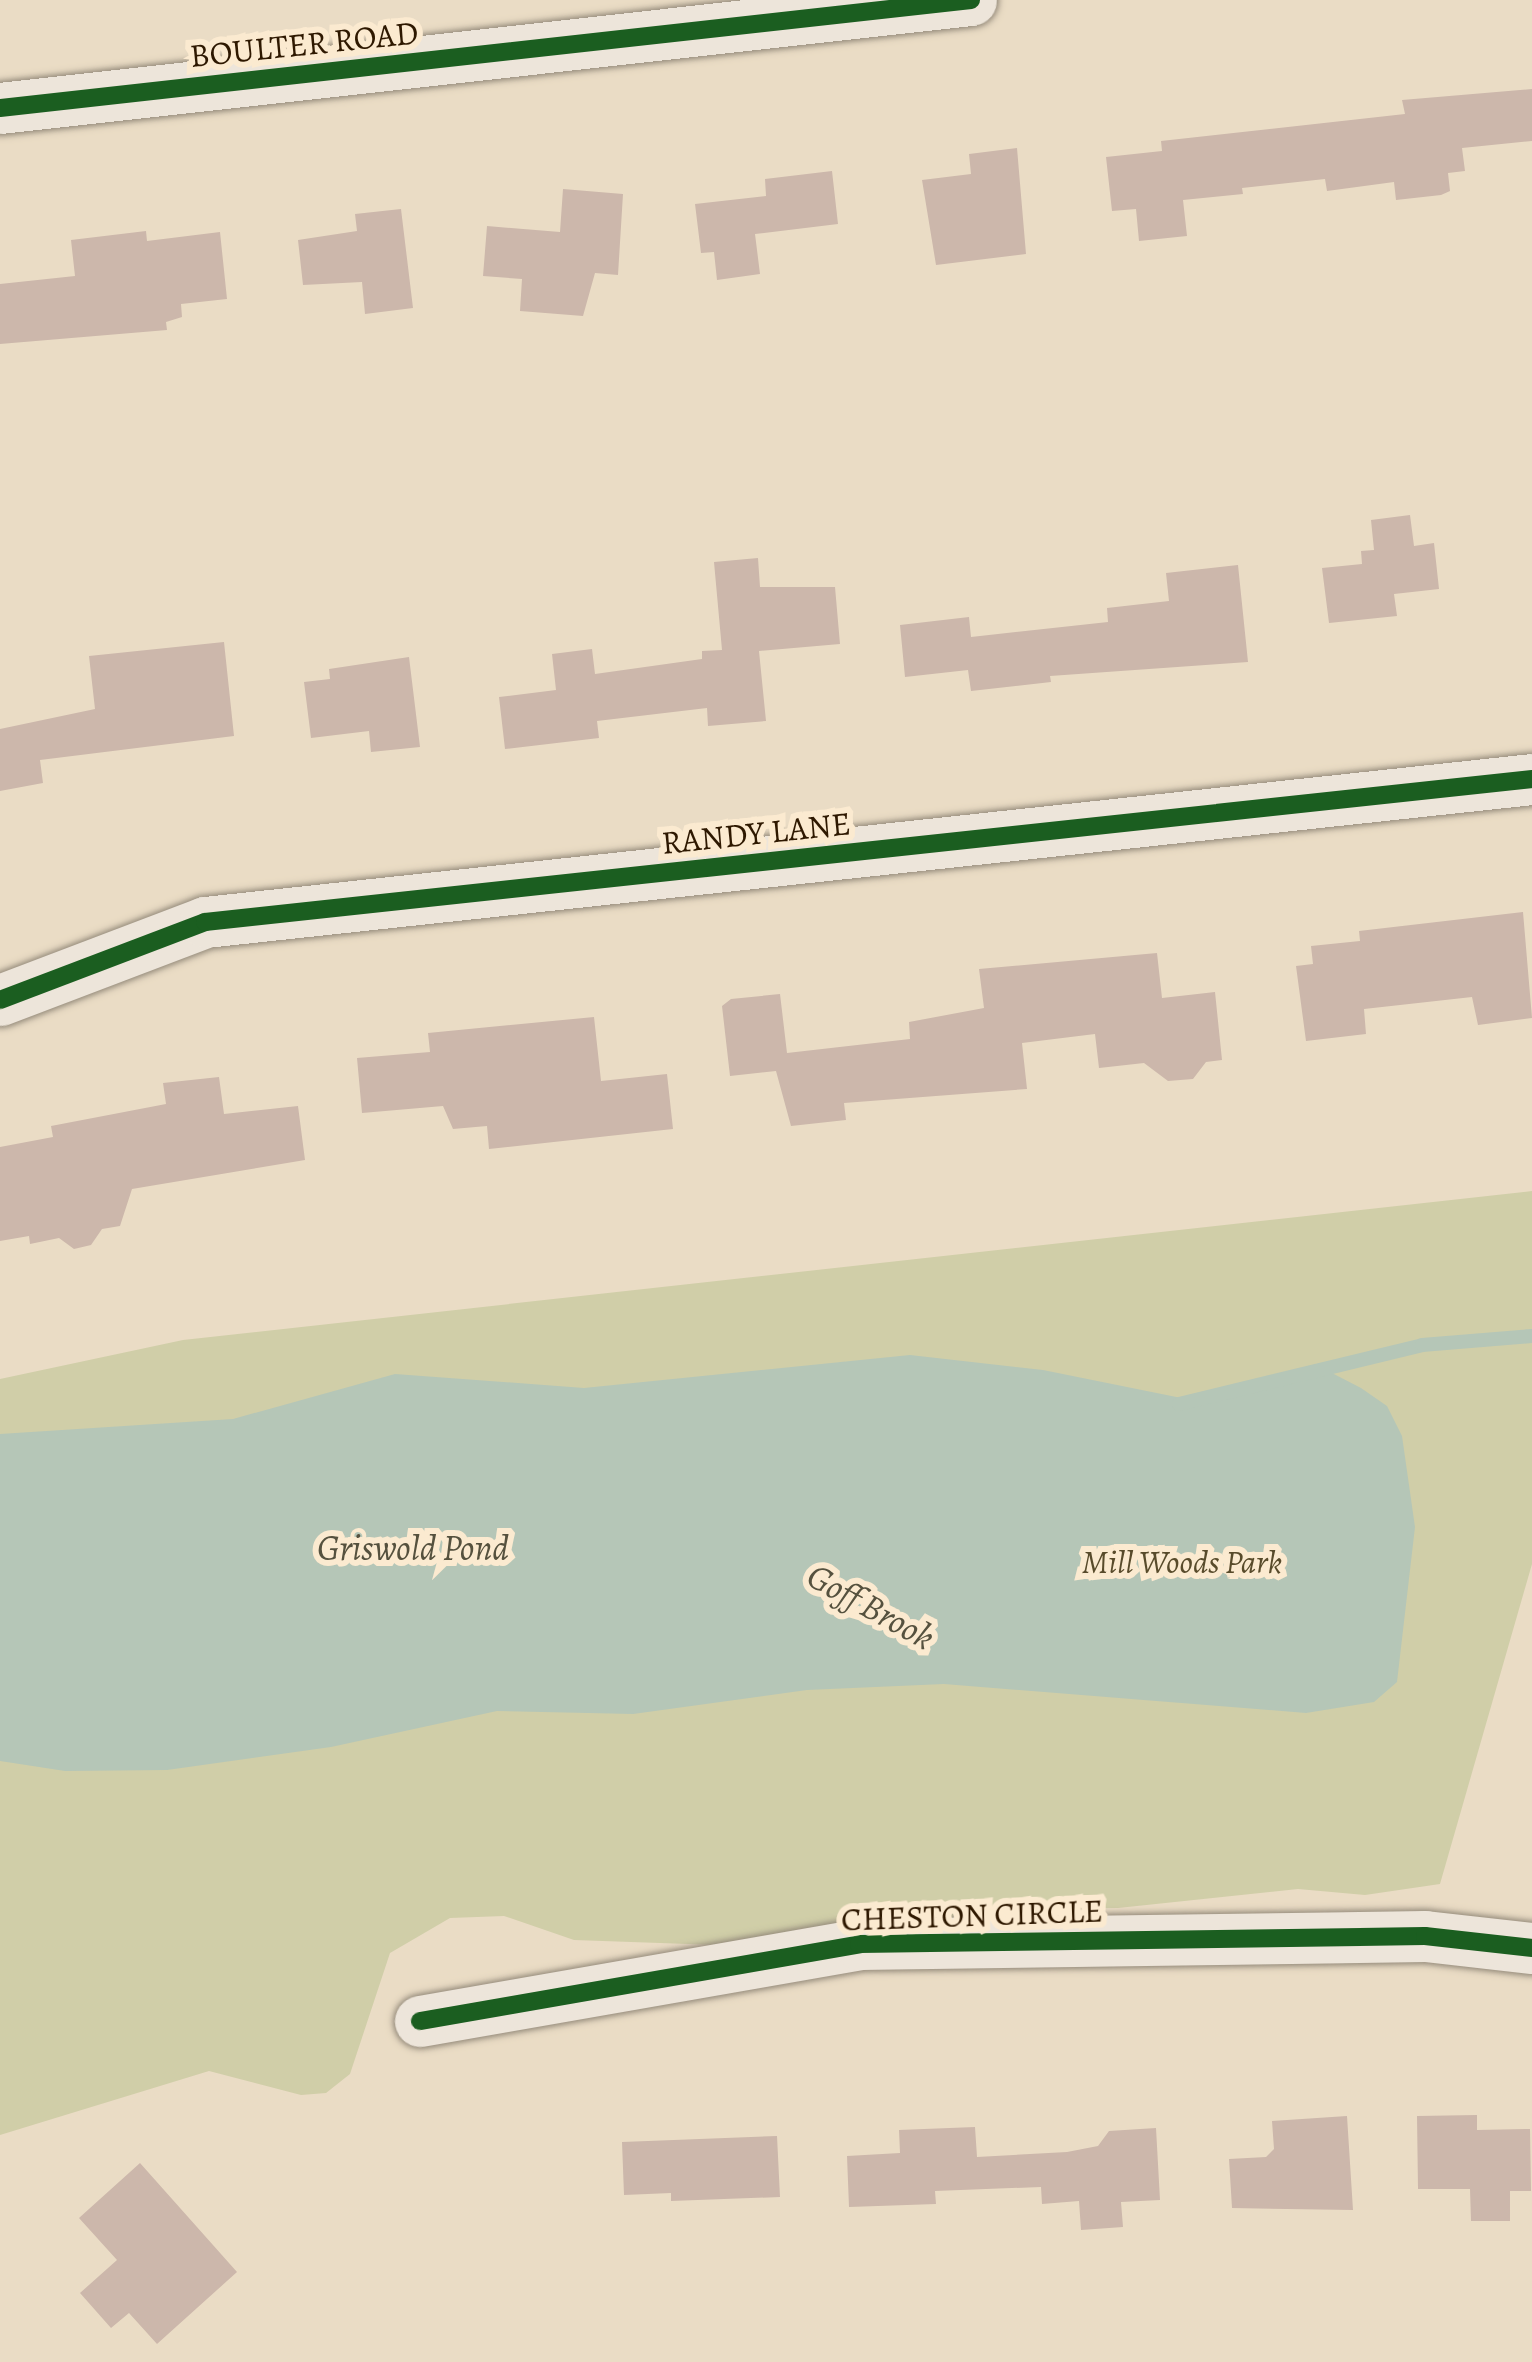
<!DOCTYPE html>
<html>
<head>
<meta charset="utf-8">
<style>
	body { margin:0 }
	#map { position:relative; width:1532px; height:2362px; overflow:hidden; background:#eadcc5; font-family:Alegreya,serif }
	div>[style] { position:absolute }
	.green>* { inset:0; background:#d0cea8 }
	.water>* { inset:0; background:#b5c6b7 }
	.stream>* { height:14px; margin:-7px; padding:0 7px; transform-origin:7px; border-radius:7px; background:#b5c6b7 }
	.building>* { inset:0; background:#ccb7ab }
	.roads { filter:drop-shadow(0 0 3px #958b7b) drop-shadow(0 0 3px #958b7b) }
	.street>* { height:51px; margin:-25.5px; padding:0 25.5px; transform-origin:25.5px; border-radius:25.5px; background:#ede5da }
	.cycleway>* { height:18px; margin:-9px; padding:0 9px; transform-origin:9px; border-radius:9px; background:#1b5e20 }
	span { translate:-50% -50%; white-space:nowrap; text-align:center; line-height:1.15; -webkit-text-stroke:12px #fbead0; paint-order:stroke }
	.street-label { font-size:33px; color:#2e1800 }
	.park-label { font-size:33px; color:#584b2b; font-style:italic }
	.water-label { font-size:36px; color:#55513e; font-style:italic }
</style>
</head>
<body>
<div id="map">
	<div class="green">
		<div style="clip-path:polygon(1532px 1191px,1532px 1564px,1440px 1884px,1365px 1895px,1298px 1889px,1118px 1908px,1035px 1909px,717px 1945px,574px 1940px,504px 1916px,450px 1918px,390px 1953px,350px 2074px,326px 2093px,301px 2095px,209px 2071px,0 2135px,0 1379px,183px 1340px)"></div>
	</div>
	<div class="water">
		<div style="clip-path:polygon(910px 1355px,1043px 1370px,1206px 1403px,1330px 1372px,1361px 1388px,1387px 1406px,1402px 1436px,1415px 1527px,1397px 1682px,1374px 1702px,1306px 1713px,944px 1684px,807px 1690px,633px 1714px,497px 1711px,331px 1747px,167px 1770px,65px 1771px,0 1761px,0 1434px,233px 1419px,395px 1374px,584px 1388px)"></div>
	</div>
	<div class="stream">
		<div style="left:1179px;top:1404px;width:250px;rotate:-13.6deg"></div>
		<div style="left:1422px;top:1345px;width:110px;rotate:-4.7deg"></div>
	</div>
	<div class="building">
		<div style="clip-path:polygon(1532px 89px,1532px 141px,1462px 148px,1465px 171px,1448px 173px,1450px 191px,1441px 195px,1396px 200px,1394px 182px,1327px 191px,1325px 179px,1242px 188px,1243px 194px,1183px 200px,1187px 236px,1139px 241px,1136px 209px,1112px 211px,1106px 157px,1162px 151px,1161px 141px,1405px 114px,1402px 100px)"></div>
		<div style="clip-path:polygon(1017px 148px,1026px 254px,936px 265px,922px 180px,971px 174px,969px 154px)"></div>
		<div style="clip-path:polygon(832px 171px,838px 224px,755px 234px,760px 274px,717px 280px,714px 252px,701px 253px,695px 204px,766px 196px,765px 179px)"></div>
		<div style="clip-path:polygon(563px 189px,623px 194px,618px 275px,595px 273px,583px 316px,520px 311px,522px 279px,483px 276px,487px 226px,560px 232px)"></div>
		<div style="clip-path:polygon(401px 209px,413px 308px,365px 314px,362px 282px,303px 285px,298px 240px,357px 231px,355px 214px)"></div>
		<div style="clip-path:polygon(146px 231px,147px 241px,220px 232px,227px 299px,181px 304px,182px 317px,166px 322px,167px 330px,0 344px,0 284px,75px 276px,71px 240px)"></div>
		<div style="clip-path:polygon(1410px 515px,1414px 546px,1434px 543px,1439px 589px,1394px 594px,1397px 616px,1329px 623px,1322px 568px,1362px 564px,1361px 551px,1374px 550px,1371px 520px)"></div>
		<div style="clip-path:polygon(758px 558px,760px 587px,835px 587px,840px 644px,759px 651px,766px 721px,708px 726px,707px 708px,597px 721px,599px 738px,505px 749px,499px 697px,556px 690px,552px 654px,592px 649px,595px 674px,702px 659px,702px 651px,722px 650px,714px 562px)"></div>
		<div style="clip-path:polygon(1238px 565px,1248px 662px,1050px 676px,1051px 682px,971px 691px,968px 670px,905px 677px,900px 625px,969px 617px,971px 637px,1108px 622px,1107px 608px,1169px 601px,1166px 573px)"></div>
		<div style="clip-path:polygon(224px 642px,234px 736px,40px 760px,43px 783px,0 791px,0 729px,95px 709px,89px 656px)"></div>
		<div style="clip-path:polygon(409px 657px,420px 747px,371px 752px,369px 731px,311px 738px,304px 682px,330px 679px,329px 669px)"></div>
		<div style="clip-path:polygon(1523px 912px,1532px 1018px,1478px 1025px,1472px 997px,1364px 1009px,1366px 1034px,1306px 1041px,1296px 966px,1313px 964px,1311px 946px,1360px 941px,1359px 931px)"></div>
		<div style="clip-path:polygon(1157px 953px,1162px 998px,1215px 992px,1222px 1060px,1206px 1062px,1193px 1079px,1168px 1081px,1144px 1063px,1099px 1068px,1095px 1034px,1022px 1043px,1027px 1089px,844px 1103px,846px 1120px,791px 1126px,776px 1071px,730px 1076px,722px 1006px,731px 999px,780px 994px,787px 1053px,910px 1039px,909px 1022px,984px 1008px,979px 969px)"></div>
		<div style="clip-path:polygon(594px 1017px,601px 1081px,667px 1074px,673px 1129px,489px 1149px,487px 1126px,453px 1129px,443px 1106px,362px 1113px,357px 1058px,430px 1052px,428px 1033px)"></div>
		<div style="clip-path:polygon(219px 1077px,224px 1114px,298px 1106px,305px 1160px,132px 1189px,120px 1226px,102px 1229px,91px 1245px,74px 1249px,59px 1238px,30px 1244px,29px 1236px,0 1241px,0 1147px,53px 1137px,51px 1126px,166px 1104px,163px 1083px)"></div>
		<div style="clip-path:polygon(1477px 2115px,1477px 2130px,1530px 2129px,1531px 2191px,1510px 2191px,1510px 2221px,1471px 2221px,1470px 2189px,1418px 2189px,1417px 2116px)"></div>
		<div style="clip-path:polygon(1347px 2116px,1353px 2210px,1232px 2208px,1229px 2159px,1266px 2157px,1274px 2149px,1272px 2121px)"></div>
		<div style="clip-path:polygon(975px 2127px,977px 2157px,1067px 2152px,1098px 2146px,1109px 2131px,1156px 2128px,1160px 2200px,1121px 2202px,1123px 2227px,1081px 2230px,1079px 2201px,1042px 2204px,1041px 2187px,935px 2191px,936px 2204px,849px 2207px,847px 2156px,900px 2153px,899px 2130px)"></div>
		<div style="clip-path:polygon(777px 2136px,780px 2197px,671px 2201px,671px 2193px,624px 2195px,622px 2142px)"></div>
		<div style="clip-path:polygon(140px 2163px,237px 2272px,157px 2344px,129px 2313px,111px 2328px,80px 2293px,117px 2260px,79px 2218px)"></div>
	</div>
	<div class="roads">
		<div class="street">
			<div style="left:0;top:108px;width:977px;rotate:-6.35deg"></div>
			<div style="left:0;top:1000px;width:219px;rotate:-20.8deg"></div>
			<div style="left:205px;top:922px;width:1335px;rotate:-6.15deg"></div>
			<div style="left:420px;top:2021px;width:446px;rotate:-9.9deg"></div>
			<div style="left:859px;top:1944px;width:566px;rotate:-0.81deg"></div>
			<div style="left:1425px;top:1936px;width:108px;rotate:6.4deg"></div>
		</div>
	</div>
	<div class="cycleway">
		<div style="left:0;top:108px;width:977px;rotate:-6.35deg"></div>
		<div style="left:0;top:1000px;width:219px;rotate:-20.8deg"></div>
		<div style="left:205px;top:922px;width:1335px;rotate:-6.15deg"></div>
		<div style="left:420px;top:2021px;width:446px;rotate:-9.9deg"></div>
		<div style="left:859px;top:1944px;width:566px;rotate:-0.81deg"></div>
		<div style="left:1425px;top:1936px;width:108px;rotate:6.4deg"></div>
	</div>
	<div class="street-label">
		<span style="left:304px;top:44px;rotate:-6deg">BOULTER ROAD</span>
		<span style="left:756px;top:833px;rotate:-6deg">RANDY LANE</span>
		<span style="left:972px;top:1915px;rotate:-2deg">CHESTON CIRCLE</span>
	</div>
	<div class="park-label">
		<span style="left:1182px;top:1562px">Mill Woods Park</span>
	</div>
	<div class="water-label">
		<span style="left:413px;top:1548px">Griswold Pond</span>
		<span style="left:871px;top:1606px;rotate:29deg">Goff Brook</span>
	</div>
</div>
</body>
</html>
